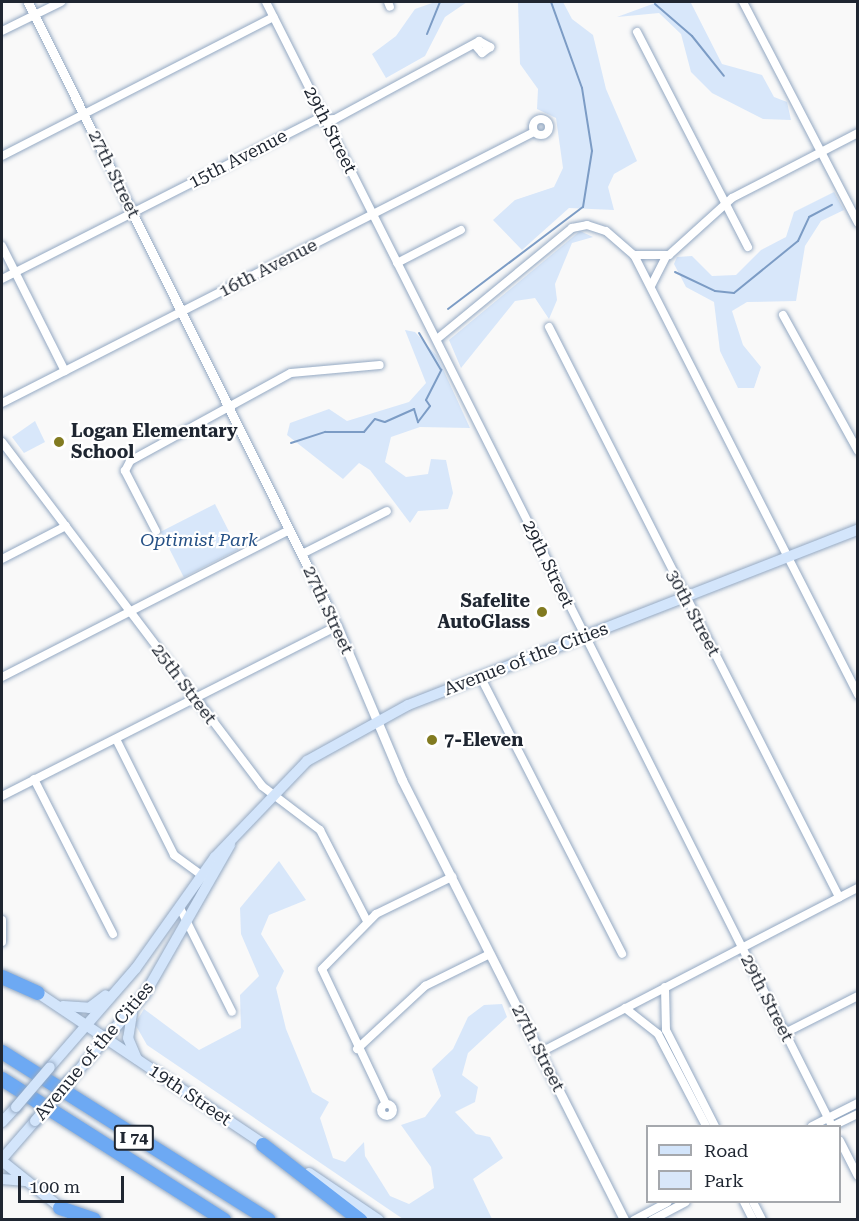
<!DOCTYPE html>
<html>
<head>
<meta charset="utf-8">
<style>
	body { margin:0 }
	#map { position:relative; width:859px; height:1221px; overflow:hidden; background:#f9f9f9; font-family:"Roboto Serif",serif }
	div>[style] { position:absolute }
	.green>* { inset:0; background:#d8e7fa; transform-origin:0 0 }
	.stream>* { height:2px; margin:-1px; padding:0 1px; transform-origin:1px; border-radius:1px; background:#7c9cc5 }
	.roads { filter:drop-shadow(0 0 2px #94a9c3) drop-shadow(0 0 2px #94a9c3) }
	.minor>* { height:8px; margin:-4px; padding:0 4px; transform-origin:4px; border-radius:4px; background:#fff }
	.minor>.ring { margin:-4px; padding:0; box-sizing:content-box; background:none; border:8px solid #fff; border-radius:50% }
	.tertiary>* { height:9px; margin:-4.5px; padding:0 4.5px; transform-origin:4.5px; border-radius:4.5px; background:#fff }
	.secondary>* { height:10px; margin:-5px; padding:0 5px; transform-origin:5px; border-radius:5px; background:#d3e5fb }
	.motorway>* { height:14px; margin:-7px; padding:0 7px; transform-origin:7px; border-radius:7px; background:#6da9f3 }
	.bridges { filter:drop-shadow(0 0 2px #94a9c3) drop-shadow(0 0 2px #94a9c3) }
	.secondary-bridge>* { height:10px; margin:-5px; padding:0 5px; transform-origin:5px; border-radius:5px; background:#d3e5fb }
	.dots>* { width:16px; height:16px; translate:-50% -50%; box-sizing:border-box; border:3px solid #fff; border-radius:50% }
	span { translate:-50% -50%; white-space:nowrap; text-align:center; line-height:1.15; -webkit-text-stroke:4.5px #fff; paint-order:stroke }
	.shield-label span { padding:2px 4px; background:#fff; border:2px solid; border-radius:4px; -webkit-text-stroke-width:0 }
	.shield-label { font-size:16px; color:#1f2631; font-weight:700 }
	.street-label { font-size:18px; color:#1f2631 }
	.poi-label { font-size:18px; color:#1f2631; font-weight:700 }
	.left { translate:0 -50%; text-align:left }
	.right { translate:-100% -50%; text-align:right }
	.park-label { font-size:18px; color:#255085; font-style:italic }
	.frame { position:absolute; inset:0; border:3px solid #1f2631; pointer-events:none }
	.legend { position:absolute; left:646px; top:1125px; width:195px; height:78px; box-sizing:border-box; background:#fff; border:2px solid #a5a8ad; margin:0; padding:8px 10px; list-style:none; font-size:18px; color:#1f2631 }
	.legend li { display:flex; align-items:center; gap:12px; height:30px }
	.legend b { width:30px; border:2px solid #a5a8ad }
	.scale { position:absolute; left:18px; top:1176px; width:106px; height:27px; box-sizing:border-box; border:3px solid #1f2631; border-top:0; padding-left:8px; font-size:18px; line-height:21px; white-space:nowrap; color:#1f2631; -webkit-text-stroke:4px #fff; paint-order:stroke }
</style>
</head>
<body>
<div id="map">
	<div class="green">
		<div style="clip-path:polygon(435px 2px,467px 2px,445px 17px,425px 56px,386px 78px,372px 54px,396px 36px,415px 9px)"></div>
		<div style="clip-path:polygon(518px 2px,563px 2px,572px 19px,593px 35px,606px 89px,637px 161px,614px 174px,608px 187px,614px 210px,569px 208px,522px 250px,493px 220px,515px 200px,554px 187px,563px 168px,556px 118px,537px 109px,538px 89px,520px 64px)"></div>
		<div style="clip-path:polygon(658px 2px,691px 3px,722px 64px,762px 75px,774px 97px,787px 102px,791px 120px,763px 119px,712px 93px,691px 72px,681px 34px,659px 13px,617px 17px)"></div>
		<div style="clip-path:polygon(834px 192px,844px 210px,821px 221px,805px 246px,796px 301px,747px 302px,732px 311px,743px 345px,761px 367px,754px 388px,738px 388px,720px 351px,714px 302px,686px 287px,674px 264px,677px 257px,692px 256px,712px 276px,736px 275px,761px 250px,786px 237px,794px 212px)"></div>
		<div style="clip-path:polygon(580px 231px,593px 237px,572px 243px,555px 284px,557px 300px,549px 319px,535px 298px,515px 301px,461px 368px,449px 340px)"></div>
		<div style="clip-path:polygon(405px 330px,415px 332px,437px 356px,470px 428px,420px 427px,391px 437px,385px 462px,406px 477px,428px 474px,431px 459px,446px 460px,453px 493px,448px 509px,418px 511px,410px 523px,370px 470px,359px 463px,343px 479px,287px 435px,290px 423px,329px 409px,347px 421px,409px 402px,426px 383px)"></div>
		<div style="clip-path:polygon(35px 421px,45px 442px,24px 453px,12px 437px)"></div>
		<div style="left:215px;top:504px;width:51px;height:61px;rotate:63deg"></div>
		<div style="clip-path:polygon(279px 861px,306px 900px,269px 915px,261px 934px,284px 971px,276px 988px,286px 1029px,312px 1092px,329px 1102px,320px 1118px,333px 1158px,345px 1162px,364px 1142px,365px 1156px,390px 1196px,409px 1204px,434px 1188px,431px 1167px,401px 1125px,425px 1117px,441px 1096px,432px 1069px,453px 1049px,468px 1017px,484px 1005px,502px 1004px,507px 1017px,468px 1053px,462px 1075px,478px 1087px,475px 1102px,455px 1112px,476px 1134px,490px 1137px,503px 1158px,473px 1179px,492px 1219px,403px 1219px,147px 1045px,135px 1024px,144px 1009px,199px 1050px,241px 1028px,240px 995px,259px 976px,241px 934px,240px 908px)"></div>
	</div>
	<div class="stream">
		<div style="left:655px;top:4px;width:49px;rotate:40.9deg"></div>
		<div style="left:692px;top:36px;width:51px;rotate:51.3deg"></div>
		<div style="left:427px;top:34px;width:35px;rotate:-68deg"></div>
		<div style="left:675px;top:272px;width:44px;rotate:25.4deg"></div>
		<div style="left:715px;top:291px;width:19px;rotate:6deg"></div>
		<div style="left:734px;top:293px;width:82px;rotate:-39.1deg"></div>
		<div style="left:798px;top:241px;width:26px;rotate:-65deg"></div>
		<div style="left:809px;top:217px;width:26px;rotate:-28deg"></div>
		<div style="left:448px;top:309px;width:169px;rotate:-37.1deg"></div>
		<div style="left:583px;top:207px;width:57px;rotate:-80.9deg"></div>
		<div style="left:592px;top:151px;width:64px;rotate:-99deg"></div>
		<div style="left:582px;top:88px;width:91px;rotate:-109.8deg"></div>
		<div style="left:291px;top:443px;width:36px;rotate:-18deg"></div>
		<div style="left:325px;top:432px;width:39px"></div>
		<div style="left:364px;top:432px;width:17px;rotate:-50deg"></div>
		<div style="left:375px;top:419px;width:10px;rotate:17deg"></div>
		<div style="left:385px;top:422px;width:32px;rotate:-24deg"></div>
		<div style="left:414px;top:409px;width:14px;rotate:73deg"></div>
		<div style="left:418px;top:422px;width:20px;rotate:-53deg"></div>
		<div style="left:430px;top:406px;width:7px;rotate:-124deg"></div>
		<div style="left:426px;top:400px;width:34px;rotate:-63deg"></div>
		<div style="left:441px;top:370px;width:43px;rotate:-120.7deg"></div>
	</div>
	<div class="roads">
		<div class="minor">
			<div style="left:266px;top:2px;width:1258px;rotate:63.27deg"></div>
			<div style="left:388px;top:2px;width:5px;rotate:68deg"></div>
			<div style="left:743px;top:2px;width:249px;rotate:62.5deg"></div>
			<div style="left:2px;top:31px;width:66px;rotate:-26.2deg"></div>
			<div style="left:637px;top:32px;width:242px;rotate:62.7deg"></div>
			<div class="ring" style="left:533px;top:119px;width:8px;height:8px"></div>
			<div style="left:2px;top:156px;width:305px;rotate:-27.1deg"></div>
			<div style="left:2px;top:246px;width:140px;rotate:63.3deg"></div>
			<div style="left:634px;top:255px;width:494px;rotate:63deg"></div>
			<div style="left:397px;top:263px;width:72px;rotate:-27.3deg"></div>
			<div style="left:2px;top:279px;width:352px;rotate:-26.9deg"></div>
			<div style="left:316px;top:120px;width:19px;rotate:-3deg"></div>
			<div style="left:335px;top:119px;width:164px;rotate:-28.4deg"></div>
			<div style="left:479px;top:41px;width:13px;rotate:29deg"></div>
			<div style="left:490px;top:47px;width:10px;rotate:143deg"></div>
			<div style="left:482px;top:53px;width:9px;rotate:-131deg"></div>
			<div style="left:651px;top:286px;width:34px;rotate:-63deg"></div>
			<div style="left:783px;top:315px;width:155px;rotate:61.1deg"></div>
			<div style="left:549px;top:327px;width:640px;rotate:63.03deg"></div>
			<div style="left:437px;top:339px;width:175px;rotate:-39.4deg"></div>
			<div style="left:572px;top:228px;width:15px;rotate:-11deg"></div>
			<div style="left:587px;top:225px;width:20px;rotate:18deg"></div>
			<div style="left:606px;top:231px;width:37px;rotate:41deg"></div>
			<div style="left:634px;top:255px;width:35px"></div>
			<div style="left:669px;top:255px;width:85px;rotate:-42.1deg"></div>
			<div style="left:732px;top:198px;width:142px;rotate:-27.3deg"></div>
			<div style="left:2px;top:403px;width:597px;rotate:-26.99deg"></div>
			<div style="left:2px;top:442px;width:431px;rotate:52.9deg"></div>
			<div style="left:262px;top:786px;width:73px;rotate:37.2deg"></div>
			<div style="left:320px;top:830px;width:102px;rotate:62.7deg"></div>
			<div style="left:156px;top:531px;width:68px;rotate:-117.3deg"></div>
			<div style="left:125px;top:471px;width:11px;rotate:-63deg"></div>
			<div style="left:130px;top:461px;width:183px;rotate:-28.7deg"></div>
			<div style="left:291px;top:373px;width:89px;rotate:-5.1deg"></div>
			<div style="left:302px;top:554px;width:95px;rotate:-26.8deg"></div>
			<div style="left:2px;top:559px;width:72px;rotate:-27.3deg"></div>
			<div style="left:480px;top:676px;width:312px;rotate:62.9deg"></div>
			<div style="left:2px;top:677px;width:322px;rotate:-27.1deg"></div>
			<div style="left:116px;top:739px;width:130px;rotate:63.4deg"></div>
			<div style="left:174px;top:855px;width:39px;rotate:36deg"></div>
			<div style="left:34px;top:779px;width:174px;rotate:63deg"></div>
			<div style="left:2px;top:796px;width:376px;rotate:-26.9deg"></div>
			<div style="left:180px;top:908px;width:116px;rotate:63.4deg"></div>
			<div style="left:2px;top:920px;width:22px;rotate:90deg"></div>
			<div style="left:665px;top:987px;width:43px;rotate:88.7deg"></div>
			<div style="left:666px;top:1030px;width:108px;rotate:63deg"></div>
			<div style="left:625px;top:1008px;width:42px;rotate:38.2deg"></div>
			<div style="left:658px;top:1034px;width:104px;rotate:62.4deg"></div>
			<div style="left:785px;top:1033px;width:82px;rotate:-26.9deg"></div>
			<div style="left:357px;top:1049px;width:93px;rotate:-42.8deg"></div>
			<div style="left:425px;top:986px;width:72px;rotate:-26.2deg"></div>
			<div style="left:541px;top:1052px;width:357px;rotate:-27.4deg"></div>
			<div style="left:386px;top:1104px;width:149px;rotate:-115.4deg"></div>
			<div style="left:322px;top:969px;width:77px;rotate:-45.5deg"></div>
			<div style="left:376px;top:914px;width:85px;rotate:-26deg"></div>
			<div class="ring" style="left:381px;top:1104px;width:4px;height:4px"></div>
			<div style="left:812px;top:1126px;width:51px;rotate:-26.6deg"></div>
			<div style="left:833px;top:1126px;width:28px;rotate:-26deg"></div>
			<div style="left:840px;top:1141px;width:39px;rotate:63deg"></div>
			<div style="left:744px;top:1202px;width:20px;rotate:63deg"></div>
			<div style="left:753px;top:1202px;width:20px;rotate:63deg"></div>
			<div style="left:634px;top:1220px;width:38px;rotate:-28deg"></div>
			<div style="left:652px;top:1220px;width:38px;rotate:-28deg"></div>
		</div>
		<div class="tertiary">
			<div style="left:28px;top:2px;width:696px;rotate:63.66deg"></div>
			<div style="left:337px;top:626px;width:167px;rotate:67.1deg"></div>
			<div style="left:402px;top:780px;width:493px;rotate:63.2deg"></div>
		</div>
		<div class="secondary">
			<div style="left:32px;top:989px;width:284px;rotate:33.8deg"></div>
			<div style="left:63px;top:1006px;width:26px;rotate:4deg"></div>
			<div style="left:89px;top:1008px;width:21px;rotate:-37deg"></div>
			<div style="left:132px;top:1014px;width:24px;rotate:99deg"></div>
			<div style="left:128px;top:1038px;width:23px;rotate:67deg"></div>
			<div style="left:50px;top:1067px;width:131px;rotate:-49deg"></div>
			<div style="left:136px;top:968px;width:136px;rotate:-54.6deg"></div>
			<div style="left:215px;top:857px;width:133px;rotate:-46.2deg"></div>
			<div style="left:307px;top:761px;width:115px;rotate:-29deg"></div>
			<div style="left:408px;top:705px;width:483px;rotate:-21.3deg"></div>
			<div style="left:69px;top:1081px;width:116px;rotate:-48.9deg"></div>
			<div style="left:145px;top:994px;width:172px;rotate:-60.3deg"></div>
			<div style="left:2px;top:1122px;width:21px;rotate:-47deg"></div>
			<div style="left:2px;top:1159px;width:50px;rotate:-49deg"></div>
			<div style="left:2px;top:1161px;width:82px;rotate:38.6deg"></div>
			<div style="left:309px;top:1173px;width:84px;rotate:33.9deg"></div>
			<div style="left:2px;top:1179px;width:23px;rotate:5deg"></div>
		</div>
		<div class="motorway">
			<div style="left:2px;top:977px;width:39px;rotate:24deg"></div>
			<div style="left:2px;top:1052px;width:315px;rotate:32.2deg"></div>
			<div style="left:2px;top:1079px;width:263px;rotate:32.4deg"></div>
			<div style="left:263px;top:1145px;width:123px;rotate:37.7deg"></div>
			<div style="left:60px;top:1208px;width:36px;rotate:19deg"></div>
		</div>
	</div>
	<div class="bridges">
		<div class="secondary-bridge">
			<div style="left:16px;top:1107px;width:52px;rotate:-49.6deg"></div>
			<div style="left:35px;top:1121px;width:52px;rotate:-49.6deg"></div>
		</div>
	</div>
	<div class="dots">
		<div style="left:59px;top:442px;background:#827b21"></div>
		<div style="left:542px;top:612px;background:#827b21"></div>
		<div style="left:432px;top:740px;background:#827b21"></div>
	</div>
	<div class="shield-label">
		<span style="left:134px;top:1138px">I 74</span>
	</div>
	<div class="street-label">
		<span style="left:330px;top:130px;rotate:63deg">29th Street</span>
		<span style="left:238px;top:159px;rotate:-27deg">15th Avenue</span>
		<span style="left:114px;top:174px;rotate:64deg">27th Street</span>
		<span style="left:268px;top:268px;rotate:-27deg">16th Avenue</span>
		<span style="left:548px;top:564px;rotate:64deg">29th Street</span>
		<span style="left:328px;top:610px;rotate:65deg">27th Street</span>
		<span style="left:693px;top:613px;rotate:62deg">30th Street</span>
		<span style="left:526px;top:659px;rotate:-21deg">Avenue of the Cities</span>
		<span style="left:184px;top:684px;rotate:53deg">25th Street</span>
		<span style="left:767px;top:998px;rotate:63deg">29th Street</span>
		<span style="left:538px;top:1048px;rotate:63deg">27th Street</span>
		<span style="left:94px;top:1051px;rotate:-50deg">Avenue of the Cities</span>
		<span style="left:190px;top:1095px;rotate:34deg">19th Street</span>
	</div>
	<div class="poi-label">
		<span class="left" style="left:71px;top:442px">Logan Elementary<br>School</span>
		<span class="right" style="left:530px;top:612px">Safelite<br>AutoGlass</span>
		<span class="left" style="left:444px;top:740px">7-Eleven</span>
	</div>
	<div class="park-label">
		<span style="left:199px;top:540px">Optimist Park</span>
	</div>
	<div class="frame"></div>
	<ul class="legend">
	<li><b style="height:8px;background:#d3e5fb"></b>Road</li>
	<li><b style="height:16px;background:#d8e7fa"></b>Park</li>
	</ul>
	<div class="scale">100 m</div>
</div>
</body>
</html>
